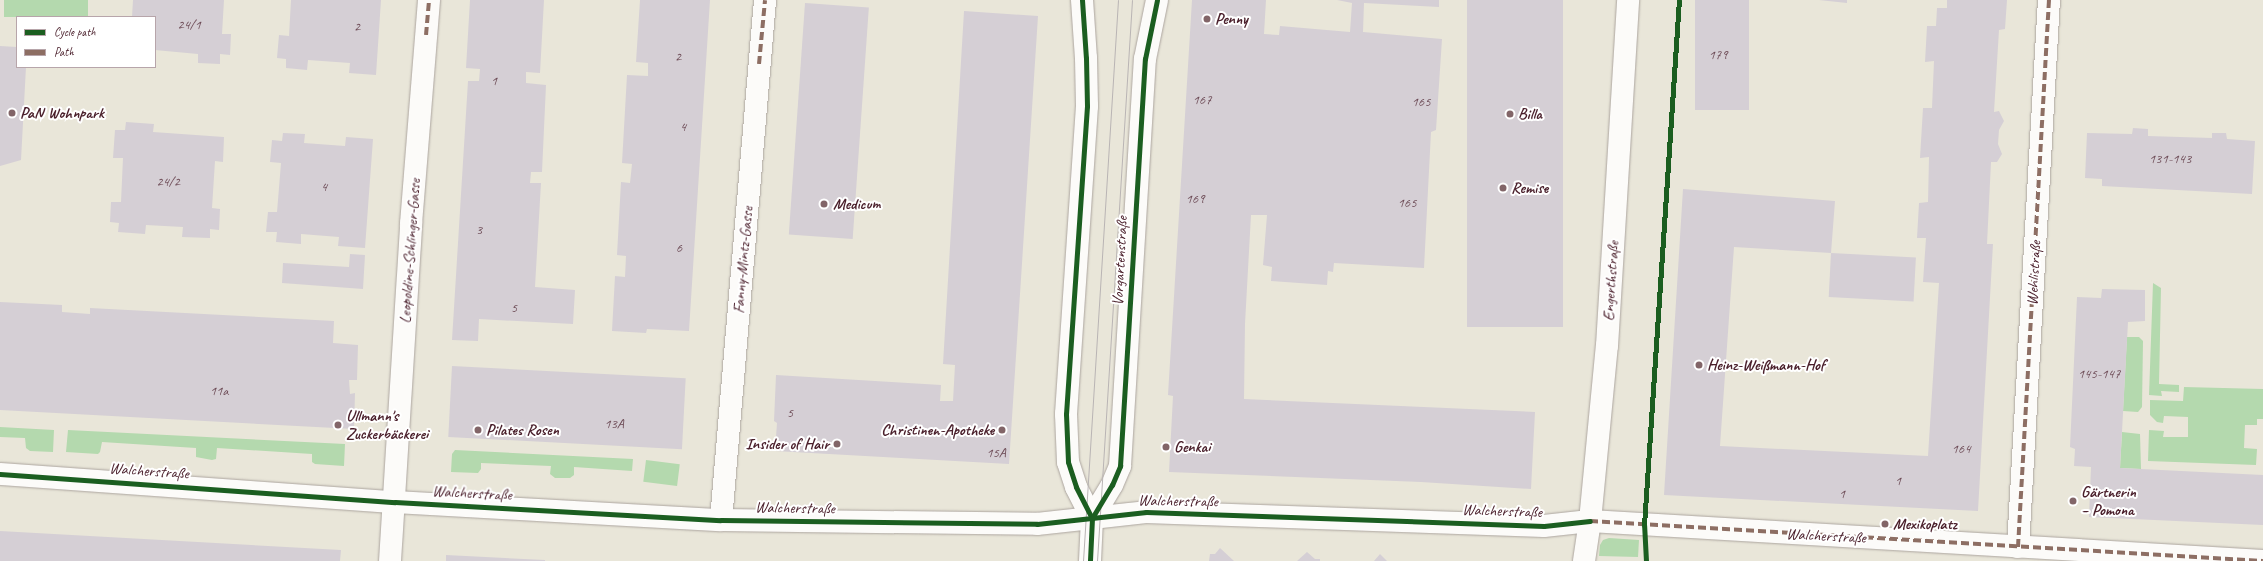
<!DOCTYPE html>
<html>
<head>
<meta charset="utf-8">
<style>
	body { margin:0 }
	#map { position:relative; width:2263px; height:561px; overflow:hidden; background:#e9e6d9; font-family:Caveat,sans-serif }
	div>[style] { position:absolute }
	.green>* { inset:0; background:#b4d9ae; transform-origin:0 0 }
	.building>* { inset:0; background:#d5cfd5; transform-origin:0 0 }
	.roads { filter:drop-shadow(0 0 1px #aca59f) drop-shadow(0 0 1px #aca59f) }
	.street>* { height:22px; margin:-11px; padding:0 11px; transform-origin:11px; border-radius:11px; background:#fcfbf9 }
	.secondary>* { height:22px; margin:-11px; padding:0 11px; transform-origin:11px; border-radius:11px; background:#fcfbf9 }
	.tram>* { height:1px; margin:-0.5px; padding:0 0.5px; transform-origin:0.5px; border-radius:0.5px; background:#b9b4b4 }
	.quiet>* { height:4px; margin-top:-2px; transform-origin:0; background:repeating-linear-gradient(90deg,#8d6e63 0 8px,transparent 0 12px) }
	.cycleway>* { height:5px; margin:-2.5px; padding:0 2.5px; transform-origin:2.5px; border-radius:2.5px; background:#1b5e20 }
	.dots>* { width:11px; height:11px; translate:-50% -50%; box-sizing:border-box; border:2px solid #fff; border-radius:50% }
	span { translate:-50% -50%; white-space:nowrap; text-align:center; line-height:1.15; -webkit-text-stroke:4px #fff; paint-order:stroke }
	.number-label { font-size:14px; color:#6d4b56 }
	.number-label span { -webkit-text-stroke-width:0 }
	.poi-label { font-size:16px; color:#4a1f2b; font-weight:700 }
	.left { translate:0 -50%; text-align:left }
	.right { translate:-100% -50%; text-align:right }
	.street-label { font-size:16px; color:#4a1f2b }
	.legend { position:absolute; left:16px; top:16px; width:140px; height:52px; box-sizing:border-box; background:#fff; border:1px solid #b7a5aa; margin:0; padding:5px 7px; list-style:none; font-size:12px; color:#4a1f2b }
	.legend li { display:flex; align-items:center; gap:8px; height:20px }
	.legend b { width:20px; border:1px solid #b7a5aa }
</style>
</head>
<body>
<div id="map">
	<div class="green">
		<div style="left:4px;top:0;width:84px;height:17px"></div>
		<div style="clip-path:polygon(2153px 283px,2161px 288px,2159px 384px,2179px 385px,2179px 392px,2161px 391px,2162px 396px,2149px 395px)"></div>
		<div style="clip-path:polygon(2127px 337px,2139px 337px,2143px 341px,2142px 407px,2138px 412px,2123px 411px)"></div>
		<div style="clip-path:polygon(2184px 387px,2263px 389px,2263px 419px,2257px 419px,2257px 425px,2245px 425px,2244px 448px,2257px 449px,2256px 465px,2148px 461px,2149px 430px,2164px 431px,2163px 437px,2188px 437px,2188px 417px,2164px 416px,2163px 423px,2157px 422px,2150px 415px,2150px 400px,2183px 401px)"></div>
		<div style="clip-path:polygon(0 427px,54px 430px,53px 452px,30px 451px,26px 448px,25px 438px,0 437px)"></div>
		<div style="clip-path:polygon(68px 430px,345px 444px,344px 466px,315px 464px,312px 462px,312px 454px,217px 448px,216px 459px,212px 460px,196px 457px,196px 448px,102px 442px,100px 452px,98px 454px,66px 452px)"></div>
		<div style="clip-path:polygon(2122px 432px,2140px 434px,2141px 469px,2120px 468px)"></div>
		<div style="clip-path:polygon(455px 450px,633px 459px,632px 471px,574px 467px,574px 475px,570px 478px,555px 478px,550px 474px,551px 466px,481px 463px,481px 469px,478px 473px,451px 472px,452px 454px)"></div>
		<div style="left:646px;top:460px;width:34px;height:22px;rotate:7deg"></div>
		<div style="clip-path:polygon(1609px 538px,1639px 540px,1638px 557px,1599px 556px,1600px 545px,1603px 540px)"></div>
	</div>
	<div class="building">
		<div style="clip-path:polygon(133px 0,224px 0,222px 34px,231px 34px,230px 55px,220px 54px,220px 64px,198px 63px,198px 54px,155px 50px,155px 17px,132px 17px)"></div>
		<div style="clip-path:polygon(291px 0,381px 0,376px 75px,349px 73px,350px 63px,308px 60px,307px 70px,286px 68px,286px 59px,277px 58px,279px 35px,289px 36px)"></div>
		<div style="clip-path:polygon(470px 0,544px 0,540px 73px,526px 72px,526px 83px,546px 85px,542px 172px,531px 172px,530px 183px,541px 183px,535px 287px,575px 290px,573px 324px,479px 319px,478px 341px,452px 340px,468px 81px,479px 81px,480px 69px,466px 68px)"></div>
		<div style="clip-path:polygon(640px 0,710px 0,689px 331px,647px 329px,646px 333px,612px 331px,615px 276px,625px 277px,626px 256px,617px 255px,621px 182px,630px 183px,632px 164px,622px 163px,627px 75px,648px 76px,648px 63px,636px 62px)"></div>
		<div style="clip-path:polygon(1192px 0,1266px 0,1264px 34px,1279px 35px,1280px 26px,1350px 32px,1352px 3px,1337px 0,1439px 0,1439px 7px,1364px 3px,1363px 32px,1442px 39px,1436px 130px,1431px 132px,1424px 268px,1334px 263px,1333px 272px,1328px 271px,1327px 285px,1271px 281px,1272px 267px,1263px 265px,1267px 215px,1251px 215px,1245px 324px,1244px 399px,1535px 412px,1531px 489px,1421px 482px,1169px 472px,1173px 396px,1168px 395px)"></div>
		<div style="left:1467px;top:0;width:96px;height:327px"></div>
		<div style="left:1695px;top:0;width:54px;height:110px"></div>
		<div style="clip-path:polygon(1819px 0,1847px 0,1847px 3px)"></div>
		<div style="clip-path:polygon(1947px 0,2007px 0,2005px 29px,1999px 30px,1994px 112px,1999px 111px,2004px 121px,1999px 130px,1998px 144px,2002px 154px,1997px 162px,1991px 162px,1987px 244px,1993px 244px,1978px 511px,1664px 495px,1683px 189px,1835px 201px,1831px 253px,1734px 247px,1720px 446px,1928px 456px,1939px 283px,1923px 282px,1926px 238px,1917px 238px,1919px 203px,1928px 202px,1929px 157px,1920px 158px,1923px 108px,1932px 108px,1934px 61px,1925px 62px,1927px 26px,1936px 26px,1937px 8px,1947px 8px)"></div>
		<div style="left:805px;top:3px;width:64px;height:232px;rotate:4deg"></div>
		<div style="clip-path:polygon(964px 11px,1038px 16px,1009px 464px,775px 451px,777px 423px,774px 421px,776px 375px,941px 385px,940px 401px,953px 401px,955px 365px,943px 364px)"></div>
		<div style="clip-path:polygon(0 46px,17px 47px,17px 67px,26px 67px,21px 160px,0 166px)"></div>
		<div style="clip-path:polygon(126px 122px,154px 124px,153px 132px,224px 137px,223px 162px,215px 161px,212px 208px,220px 209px,219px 230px,210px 229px,210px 238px,182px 237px,183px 227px,146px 225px,145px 234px,118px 232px,119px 223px,110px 222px,111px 202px,121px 202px,123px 158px,113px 158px,115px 130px,125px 130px)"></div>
		<div style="clip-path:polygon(2133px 128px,2148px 129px,2148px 136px,2212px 138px,2212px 133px,2226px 133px,2227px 139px,2255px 141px,2252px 194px,2102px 186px,2102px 179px,2085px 178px,2087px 133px,2132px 134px)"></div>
		<div style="clip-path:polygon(283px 133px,305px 134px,304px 143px,345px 146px,346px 137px,373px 139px,365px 248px,338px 246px,339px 237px,301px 234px,301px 244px,276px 242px,277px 232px,266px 232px,268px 212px,277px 212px,281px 163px,270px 162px,272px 140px,282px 141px)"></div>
		<div style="left:1831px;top:253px;width:85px;height:44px;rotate:3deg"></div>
		<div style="clip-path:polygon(350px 254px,365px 255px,363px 289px,282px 283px,283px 263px,349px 267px)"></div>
		<div style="clip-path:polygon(2102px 289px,2145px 290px,2145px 321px,2128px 322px,2120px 468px,2263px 475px,2263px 525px,2089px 517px,2091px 467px,2074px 466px,2075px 449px,2070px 447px,2077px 297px,2101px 298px)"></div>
		<div style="clip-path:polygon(0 302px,62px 305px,62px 312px,90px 314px,90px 308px,334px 321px,333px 343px,358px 345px,357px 380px,349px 380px,350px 394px,355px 393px,354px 429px,0 410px)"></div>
		<div style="left:452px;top:366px;width:234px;height:71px;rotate:3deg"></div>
		<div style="clip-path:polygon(0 531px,341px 550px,340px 561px,0 561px)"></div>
		<div style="clip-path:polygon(1220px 548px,1234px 561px,1209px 561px,1210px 554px,1215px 554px)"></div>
		<div style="clip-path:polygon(1307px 552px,1315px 559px,1320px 559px,1320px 561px,1297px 561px)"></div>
		<div style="clip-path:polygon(1380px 554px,1387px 561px,1374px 561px)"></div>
		<div style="clip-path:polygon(446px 555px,545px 560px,545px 561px,446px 561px)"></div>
	</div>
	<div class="roads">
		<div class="street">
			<div style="left:1082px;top:0;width:58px;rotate:86.1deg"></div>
			<div style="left:1086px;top:58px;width:48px;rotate:88.8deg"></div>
			<div style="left:1087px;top:106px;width:309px;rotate:93.9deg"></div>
			<div style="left:1066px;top:414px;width:48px;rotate:87.6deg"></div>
			<div style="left:1068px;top:462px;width:26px;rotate:72deg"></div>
			<div style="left:1076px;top:487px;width:35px;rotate:63deg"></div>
			<div style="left:0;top:474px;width:396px;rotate:4.1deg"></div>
			<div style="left:395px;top:502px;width:326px;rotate:3.2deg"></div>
			<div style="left:721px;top:520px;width:316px;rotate:0.7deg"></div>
			<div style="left:1037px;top:524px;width:55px;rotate:-6.2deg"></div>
			<div style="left:1092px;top:518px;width:39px;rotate:-59deg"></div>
			<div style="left:1112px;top:485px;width:21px;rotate:-67deg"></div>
			<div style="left:1120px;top:466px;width:408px;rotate:-86.5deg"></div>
			<div style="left:1145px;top:59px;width:60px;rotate:-78.5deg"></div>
			<div style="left:721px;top:520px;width:522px;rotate:-85.16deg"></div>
			<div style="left:2018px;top:547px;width:548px;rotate:-86.76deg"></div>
			<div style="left:390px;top:561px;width:338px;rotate:-86.4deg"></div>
			<div style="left:411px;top:224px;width:225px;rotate:-85.4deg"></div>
			<div style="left:1584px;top:561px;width:40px;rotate:-81.5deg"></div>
			<div style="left:1590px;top:521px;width:674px;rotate:3.4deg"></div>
		</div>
		<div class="secondary">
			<div style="left:1090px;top:561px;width:43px;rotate:-87.3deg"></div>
			<div style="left:1092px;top:518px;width:54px;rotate:-6.3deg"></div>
			<div style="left:1146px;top:512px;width:398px;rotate:2deg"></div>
			<div style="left:1544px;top:526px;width:46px;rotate:-6.2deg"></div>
			<div style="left:1590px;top:521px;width:176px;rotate:-84.5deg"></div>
			<div style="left:1607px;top:346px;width:347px;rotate:-86.5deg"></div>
		</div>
	</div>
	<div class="tram">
		<div style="left:1083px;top:561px;width:562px;rotate:-86.43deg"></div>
		<div style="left:1097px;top:561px;width:562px;rotate:-86.43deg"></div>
	</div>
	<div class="quiet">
		<div style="left:426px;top:35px;width:35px;rotate:-85deg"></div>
		<div style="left:759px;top:64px;width:64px;rotate:-84.6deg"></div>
		<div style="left:1590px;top:521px;width:674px;rotate:3.4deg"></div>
		<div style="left:2018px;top:547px;width:548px;rotate:-86.76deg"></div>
	</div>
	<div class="cycleway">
		<div style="left:1082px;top:0;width:58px;rotate:86.1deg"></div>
		<div style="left:1086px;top:58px;width:48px;rotate:88.8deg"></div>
		<div style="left:1087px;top:106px;width:309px;rotate:93.9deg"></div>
		<div style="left:1066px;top:414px;width:48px;rotate:87.6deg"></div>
		<div style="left:1068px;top:462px;width:26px;rotate:72deg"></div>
		<div style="left:1076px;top:487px;width:35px;rotate:63deg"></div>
		<div style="left:1092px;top:518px;width:43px;rotate:92.7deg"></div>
		<div style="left:0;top:474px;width:396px;rotate:4.1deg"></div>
		<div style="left:395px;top:502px;width:326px;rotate:3.2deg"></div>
		<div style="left:721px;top:520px;width:316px;rotate:0.7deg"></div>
		<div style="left:1037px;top:524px;width:110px;rotate:-6.3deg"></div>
		<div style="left:1146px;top:512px;width:398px;rotate:2deg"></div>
		<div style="left:1544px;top:526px;width:46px;rotate:-6.2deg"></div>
		<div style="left:1092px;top:518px;width:39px;rotate:-59deg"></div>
		<div style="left:1112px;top:485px;width:21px;rotate:-67deg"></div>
		<div style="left:1120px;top:466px;width:408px;rotate:-86.5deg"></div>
		<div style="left:1145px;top:59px;width:60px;rotate:-78.5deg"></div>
		<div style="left:1646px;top:561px;width:36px;rotate:-93deg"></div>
		<div style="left:1644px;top:525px;width:526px;rotate:-86.19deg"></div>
	</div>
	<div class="dots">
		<div style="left:1207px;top:19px;background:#826568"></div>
		<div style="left:12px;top:113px;background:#826568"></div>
		<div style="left:1510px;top:114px;background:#826568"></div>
		<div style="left:1503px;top:188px;background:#826568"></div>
		<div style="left:824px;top:204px;background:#826568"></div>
		<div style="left:1699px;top:365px;background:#826568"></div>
		<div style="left:338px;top:425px;background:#826568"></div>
		<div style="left:478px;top:430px;background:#826568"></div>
		<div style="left:1002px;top:430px;background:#826568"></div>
		<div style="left:837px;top:444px;background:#826568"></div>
		<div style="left:1166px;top:447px;background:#826568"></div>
		<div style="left:2073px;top:501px;background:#826568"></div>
		<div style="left:1885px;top:524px;background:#826568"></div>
	</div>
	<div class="number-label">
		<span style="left:189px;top:25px">24/1</span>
		<span style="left:357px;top:27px">2</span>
		<span style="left:1718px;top:55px">179</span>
		<span style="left:678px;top:57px">2</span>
		<span style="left:494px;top:81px">1</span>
		<span style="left:1202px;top:100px">167</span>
		<span style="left:1421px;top:102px">165</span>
		<span style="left:683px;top:127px">4</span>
		<span style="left:2170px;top:159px">131-143</span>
		<span style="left:168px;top:182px">24/2</span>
		<span style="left:324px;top:187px">4</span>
		<span style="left:1195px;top:199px">169</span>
		<span style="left:1407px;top:203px">165</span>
		<span style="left:479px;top:230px">3</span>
		<span style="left:679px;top:248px">6</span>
		<span style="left:514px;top:308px">5</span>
		<span style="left:2099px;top:374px">145-147</span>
		<span style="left:219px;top:391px">11a</span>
		<span style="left:790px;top:413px">5</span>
		<span style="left:614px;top:424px">13A</span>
		<span style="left:1961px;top:449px">164</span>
		<span style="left:996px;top:453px">15A</span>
		<span style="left:1898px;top:481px">1</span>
		<span style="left:1842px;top:494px">1</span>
	</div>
	<div class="poi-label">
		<span class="left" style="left:1215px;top:19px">Penny</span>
		<span class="left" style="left:20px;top:113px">PaN Wohnpark</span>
		<span class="left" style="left:1518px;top:114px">Billa</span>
		<span class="left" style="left:1511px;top:188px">Remise</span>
		<span class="left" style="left:833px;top:204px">Medicum</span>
		<span class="left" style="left:1707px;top:365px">Heinz-Weißmann-Hof</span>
		<span class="left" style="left:346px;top:425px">Ullmann's<br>Zuckerbäckerei</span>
		<span class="left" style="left:486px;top:430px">Pilates Rosen</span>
		<span class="right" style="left:994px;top:430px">Christinen-Apotheke</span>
		<span class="right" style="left:829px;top:444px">Insider of Hair</span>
		<span class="left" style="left:1174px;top:447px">Genkai</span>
		<span class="left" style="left:2081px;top:501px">Gärtnerin<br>– Pomona</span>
		<span class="left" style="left:1893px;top:524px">Mexikoplatz</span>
	</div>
	<div class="street-label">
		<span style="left:410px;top:251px;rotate:-86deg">Leopoldine-Schlinger-Gasse</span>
		<span style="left:743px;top:260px;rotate:-85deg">Fanny-Mintz-Gasse</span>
		<span style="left:1120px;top:261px;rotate:-87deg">Vorgartenstraße</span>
		<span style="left:2034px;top:273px;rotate:-87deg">Wehlistraße</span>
		<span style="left:1611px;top:281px;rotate:-86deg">Engerthstraße</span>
		<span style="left:149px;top:471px;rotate:4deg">Walcherstraße</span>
		<span style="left:472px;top:493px;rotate:3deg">Walcherstraße</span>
		<span style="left:1178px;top:501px;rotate:1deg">Walcherstraße</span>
		<span style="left:795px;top:508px;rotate:1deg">Walcherstraße</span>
		<span style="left:1502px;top:511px;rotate:2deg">Walcherstraße</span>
		<span style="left:1826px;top:536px;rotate:3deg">Walcherstraße</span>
	</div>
	<ul class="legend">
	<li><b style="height:5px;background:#1b5e20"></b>Cycle path</li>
	<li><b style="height:5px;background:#8d6e63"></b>Path</li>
	</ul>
</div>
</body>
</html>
